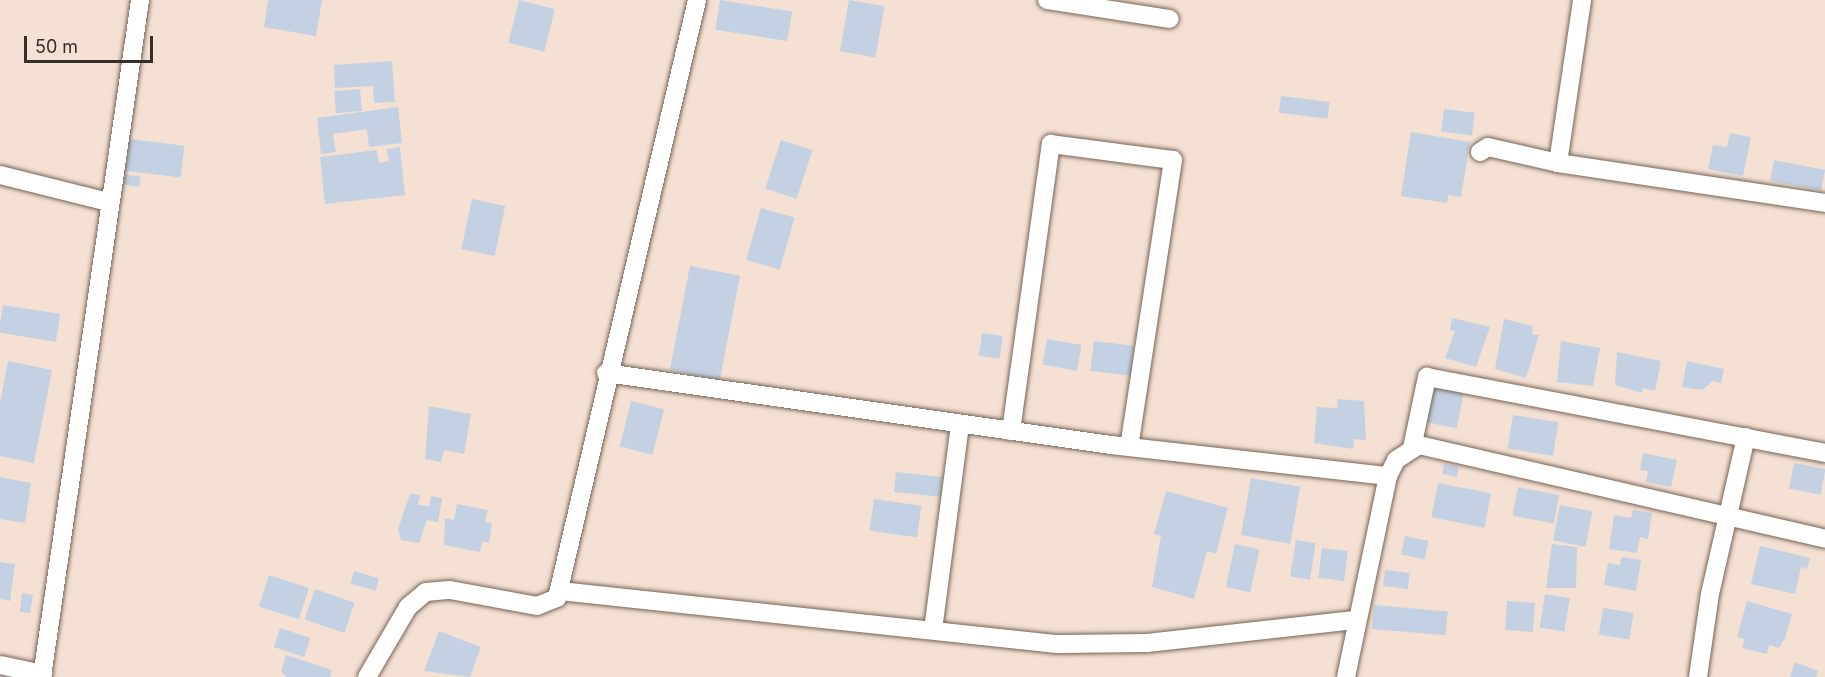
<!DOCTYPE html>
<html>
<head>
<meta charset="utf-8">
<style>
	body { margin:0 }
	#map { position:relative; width:1825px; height:677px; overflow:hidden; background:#f4e1d3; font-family:Inter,sans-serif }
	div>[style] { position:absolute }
	.building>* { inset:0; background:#c4d1e2; transform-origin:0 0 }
	.roads { filter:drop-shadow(0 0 2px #756458) drop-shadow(0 0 2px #756458) }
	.minor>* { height:18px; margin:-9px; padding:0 9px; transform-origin:9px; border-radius:9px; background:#fff }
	span { translate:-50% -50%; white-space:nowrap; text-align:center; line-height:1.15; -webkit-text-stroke:4.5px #f4e1d3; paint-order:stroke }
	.scale { position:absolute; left:24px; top:36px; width:129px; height:27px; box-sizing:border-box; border:3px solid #352e29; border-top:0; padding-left:8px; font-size:18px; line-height:21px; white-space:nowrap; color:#352e29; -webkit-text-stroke:4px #f4e1d3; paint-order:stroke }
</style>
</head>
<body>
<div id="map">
	<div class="building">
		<div style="clip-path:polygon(268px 0,322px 0,316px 36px,264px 27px)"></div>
		<div style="left:519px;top:0;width:37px;height:44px;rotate:14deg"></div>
		<div style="left:720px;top:0;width:73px;height:30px;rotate:9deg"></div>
		<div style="left:849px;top:0;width:36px;height:52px;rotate:10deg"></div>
		<div style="clip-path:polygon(392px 61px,395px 102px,374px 103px,373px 86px,335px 88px,334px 65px)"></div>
		<div style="left:360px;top:89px;width:22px;height:26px;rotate:85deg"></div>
		<div style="left:1281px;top:96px;width:49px;height:17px;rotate:7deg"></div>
		<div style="clip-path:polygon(398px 107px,402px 143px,369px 147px,367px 129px,333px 134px,336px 152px,321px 154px,317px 118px)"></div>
		<div style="left:1444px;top:109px;width:31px;height:23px;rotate:7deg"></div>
		<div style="clip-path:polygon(1411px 132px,1470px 142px,1461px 197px,1448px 195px,1447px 203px,1401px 196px)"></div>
		<div style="clip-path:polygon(1730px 133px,1751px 137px,1743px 176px,1708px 169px,1713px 145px,1727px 147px)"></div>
		<div style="left:129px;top:139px;width:56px;height:32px;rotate:7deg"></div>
		<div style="left:781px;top:140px;width:33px;height:51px;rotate:18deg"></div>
		<div style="clip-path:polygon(400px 147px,405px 195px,325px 204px,320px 157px,377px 150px,379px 163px,389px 161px,387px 149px)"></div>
		<div style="left:1774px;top:160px;width:52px;height:21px;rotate:11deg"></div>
		<div style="left:123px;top:174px;width:18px;height:10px;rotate:9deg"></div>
		<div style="left:472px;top:199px;width:34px;height:51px;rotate:12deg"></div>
		<div style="left:761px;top:208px;width:35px;height:54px;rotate:16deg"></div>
		<div style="left:690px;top:266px;width:51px;height:106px;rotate:11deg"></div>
		<div style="left:3px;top:305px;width:58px;height:28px;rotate:9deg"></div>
		<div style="clip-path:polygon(1452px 318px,1490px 327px,1476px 367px,1445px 358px,1455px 331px,1450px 330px)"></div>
		<div style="clip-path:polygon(1504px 319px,1533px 326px,1532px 334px,1539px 335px,1526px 378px,1495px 369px)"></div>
		<div style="left:982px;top:333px;width:21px;height:23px;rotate:8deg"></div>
		<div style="left:1047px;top:339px;width:35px;height:26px;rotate:10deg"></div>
		<div style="left:1094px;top:341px;width:40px;height:30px;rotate:7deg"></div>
		<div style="clip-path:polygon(1561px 341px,1600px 348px,1593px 386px,1557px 382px)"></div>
		<div style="clip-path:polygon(1617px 352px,1661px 361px,1655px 391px,1643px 388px,1642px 393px,1615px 385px)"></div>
		<div style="clip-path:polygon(8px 361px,52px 370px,34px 463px,0 456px,0 403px)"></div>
		<div style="clip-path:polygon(1687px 361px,1724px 369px,1721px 383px,1713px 381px,1702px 390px,1682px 387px)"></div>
		<div style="left:1434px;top:383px;width:31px;height:40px;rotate:11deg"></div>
		<div style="clip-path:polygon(1338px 399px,1364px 401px,1366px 440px,1354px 439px,1353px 449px,1314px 443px,1317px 407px,1337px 408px)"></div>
		<div style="left:631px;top:401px;width:34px;height:47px;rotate:14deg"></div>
		<div style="clip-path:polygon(429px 406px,471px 414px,464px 454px,444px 450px,441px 462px,425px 459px)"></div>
		<div style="left:1513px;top:415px;width:46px;height:34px;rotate:9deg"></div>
		<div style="clip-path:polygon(1643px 453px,1677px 460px,1671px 487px,1646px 482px,1648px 471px,1640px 470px)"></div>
		<div style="left:1794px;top:463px;width:32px;height:26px;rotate:11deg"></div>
		<div style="left:1444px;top:464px;width:15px;height:10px;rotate:11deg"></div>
		<div style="left:896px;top:472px;width:47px;height:20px;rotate:6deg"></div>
		<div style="clip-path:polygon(0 477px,31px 483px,25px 523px,0 519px)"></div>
		<div style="left:1251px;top:478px;width:50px;height:58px;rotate:10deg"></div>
		<div style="left:1438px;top:483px;width:54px;height:35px;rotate:11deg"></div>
		<div style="left:1518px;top:487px;width:42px;height:29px;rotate:11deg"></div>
		<div style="clip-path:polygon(1166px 491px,1228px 508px,1216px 554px,1207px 551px,1194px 599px,1152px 587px,1161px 536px,1154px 534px)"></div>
		<div style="clip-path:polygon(410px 494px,420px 495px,418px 505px,429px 506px,431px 496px,442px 498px,438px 522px,427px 520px,419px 543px,401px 540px,398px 529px)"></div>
		<div style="left:874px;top:499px;width:48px;height:32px;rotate:8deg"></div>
		<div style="clip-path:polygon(457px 504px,488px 510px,485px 522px,492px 523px,489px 543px,482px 541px,480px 552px,444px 545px,445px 518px,454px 520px)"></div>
		<div style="left:1560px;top:505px;width:33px;height:36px;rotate:11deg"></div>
		<div style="clip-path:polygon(1633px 510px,1652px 513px,1648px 539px,1640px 537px,1637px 553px,1609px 549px,1614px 515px,1631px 518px)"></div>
		<div style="left:1405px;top:536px;width:24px;height:19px;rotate:12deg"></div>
		<div style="left:1296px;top:540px;width:20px;height:37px;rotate:9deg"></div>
		<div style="left:1235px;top:544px;width:25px;height:44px;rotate:12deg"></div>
		<div style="clip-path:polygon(1552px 544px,1577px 547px,1576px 588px,1546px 588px)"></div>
		<div style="clip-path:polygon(1760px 546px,1810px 558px,1807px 569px,1801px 567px,1795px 594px,1751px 584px)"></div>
		<div style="left:1322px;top:548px;width:26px;height:30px;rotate:7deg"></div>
		<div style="clip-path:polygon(1621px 557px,1641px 560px,1636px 591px,1604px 585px,1608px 563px,1620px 565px)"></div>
		<div style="clip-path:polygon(0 562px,15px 564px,10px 601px,0 599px)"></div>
		<div style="left:1385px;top:570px;width:25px;height:16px;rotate:7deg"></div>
		<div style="left:354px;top:571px;width:26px;height:13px;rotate:16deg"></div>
		<div style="left:269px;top:575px;width:42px;height:33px;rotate:18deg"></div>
		<div style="left:315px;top:589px;width:42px;height:32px;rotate:19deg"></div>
		<div style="clip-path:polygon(22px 593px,33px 595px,30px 613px,20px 612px)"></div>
		<div style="left:1545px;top:594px;width:25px;height:34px;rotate:9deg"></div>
		<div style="left:1507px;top:601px;width:28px;height:29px;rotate:4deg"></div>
		<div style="clip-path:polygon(1747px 601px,1792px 614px,1785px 638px,1779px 648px,1769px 645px,1767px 654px,1742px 648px,1745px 639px,1737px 637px)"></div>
		<div style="left:1374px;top:605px;width:74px;height:24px;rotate:5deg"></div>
		<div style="left:1603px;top:608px;width:31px;height:27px;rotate:9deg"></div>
		<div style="left:280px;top:628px;width:32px;height:20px;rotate:18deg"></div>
		<div style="clip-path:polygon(439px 631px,481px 647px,470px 677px,424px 671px)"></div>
		<div style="clip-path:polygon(286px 655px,332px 670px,330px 677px,286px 677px,281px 671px)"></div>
		<div style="clip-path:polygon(1795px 662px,1818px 671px,1816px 677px,1790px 677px)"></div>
	</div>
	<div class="roads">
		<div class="minor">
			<div style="left:1047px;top:0;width:124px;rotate:8.8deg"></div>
			<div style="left:1480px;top:152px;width:9px;rotate:-32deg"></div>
			<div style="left:1488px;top:147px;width:72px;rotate:12.9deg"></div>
			<div style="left:1558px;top:163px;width:270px;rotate:8.5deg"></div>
			<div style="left:1558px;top:163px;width:165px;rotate:-81.6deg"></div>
			<div style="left:0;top:175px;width:111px;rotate:14deg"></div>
			<div style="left:606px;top:373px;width:510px;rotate:8.11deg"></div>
			<div style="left:1111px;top:445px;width:279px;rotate:6.4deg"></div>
			<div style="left:1011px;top:431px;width:290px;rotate:-82.1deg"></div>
			<div style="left:1051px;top:144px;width:123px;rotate:7.5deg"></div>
			<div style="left:1173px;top:160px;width:290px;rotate:98.7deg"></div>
			<div style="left:1412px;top:448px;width:73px;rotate:-78.1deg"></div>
			<div style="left:1427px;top:377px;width:405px;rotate:10.8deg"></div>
			<div style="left:560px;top:591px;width:500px;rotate:6.1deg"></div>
			<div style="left:1057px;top:644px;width:90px;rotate:-0.6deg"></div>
			<div style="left:1147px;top:643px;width:209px;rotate:-6.3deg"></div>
			<div style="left:933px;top:630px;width:208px;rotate:-82.5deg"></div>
			<div style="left:0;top:665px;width:44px;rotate:11.8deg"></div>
			<div style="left:42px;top:677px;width:684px;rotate:-81.76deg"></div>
			<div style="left:367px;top:677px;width:81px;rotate:-59.6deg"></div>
			<div style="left:408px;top:607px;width:23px;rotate:-40deg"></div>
			<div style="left:426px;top:592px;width:24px;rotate:-5deg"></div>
			<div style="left:450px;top:590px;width:88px;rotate:10.4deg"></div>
			<div style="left:537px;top:606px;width:22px;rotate:-22deg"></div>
			<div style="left:557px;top:598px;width:614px;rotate:-76.82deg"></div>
			<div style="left:1346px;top:677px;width:205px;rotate:-78.2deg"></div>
			<div style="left:1388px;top:476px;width:18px;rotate:-63deg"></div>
			<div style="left:1396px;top:460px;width:27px;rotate:-33deg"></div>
			<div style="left:1419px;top:445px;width:417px;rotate:13deg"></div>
			<div style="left:1698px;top:677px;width:84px;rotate:-81.8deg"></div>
			<div style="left:1710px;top:594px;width:161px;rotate:-77.1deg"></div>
		</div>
	</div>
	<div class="scale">50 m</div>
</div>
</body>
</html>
